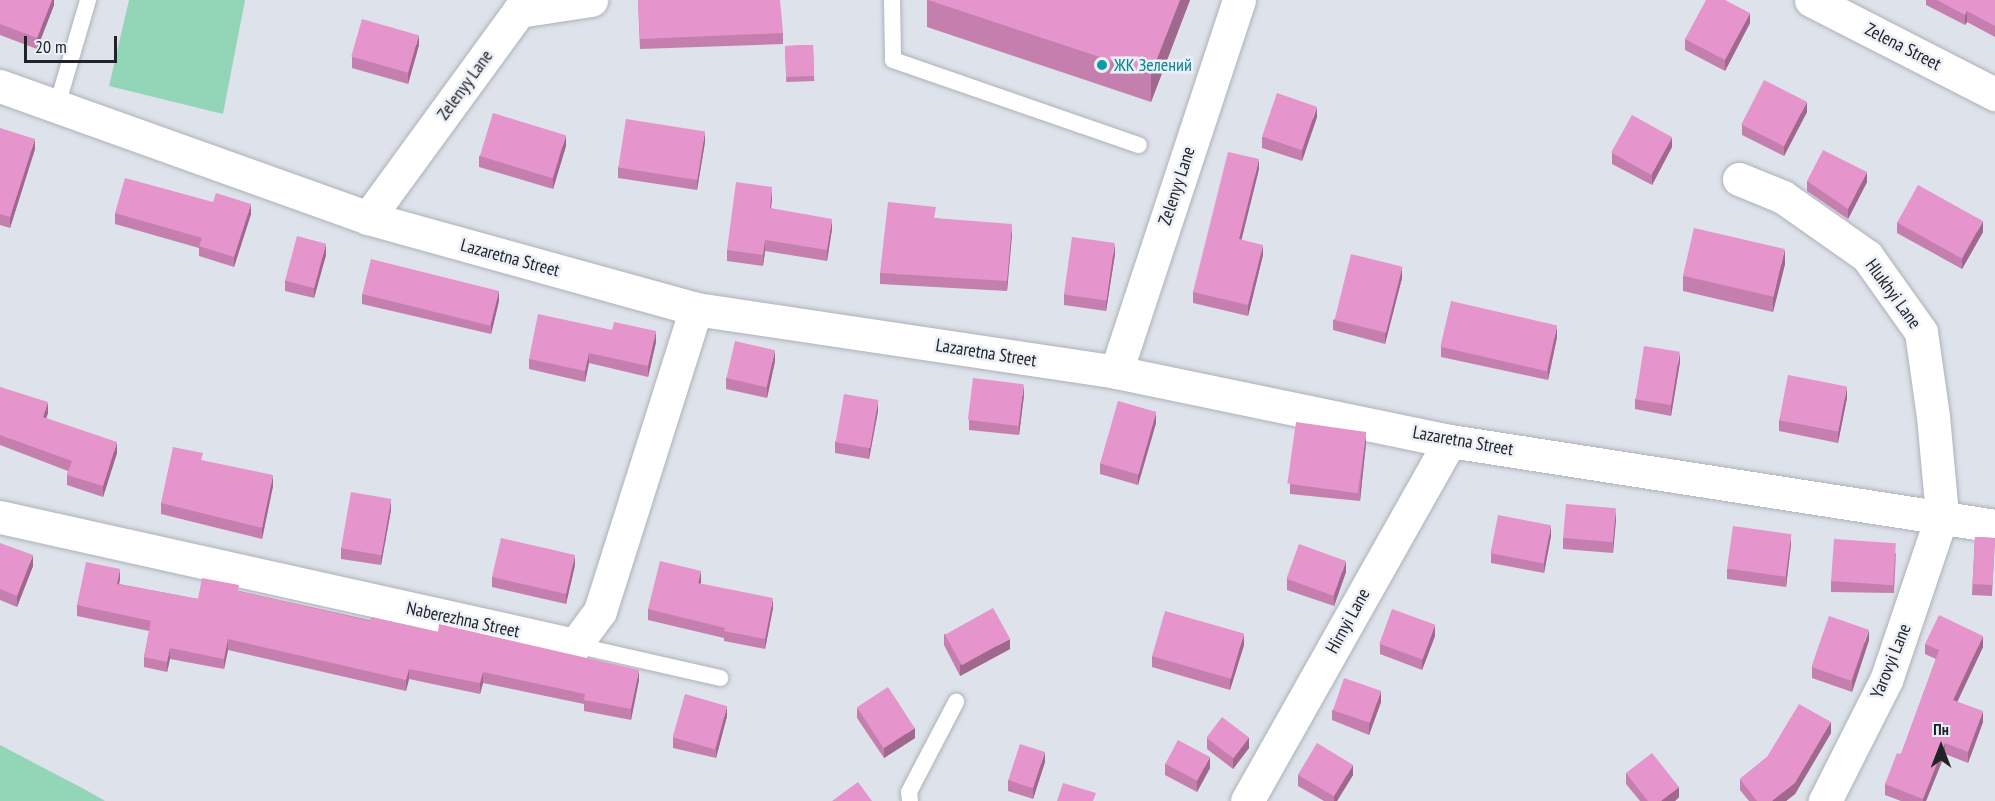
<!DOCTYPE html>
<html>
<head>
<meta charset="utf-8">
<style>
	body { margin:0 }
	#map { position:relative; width:1995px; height:801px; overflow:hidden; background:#dee2eb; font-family:"PT Sans Narrow",sans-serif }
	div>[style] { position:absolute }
	.green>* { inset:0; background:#93d5b7 }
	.roads { filter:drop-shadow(0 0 2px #adb1b9) drop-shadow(0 0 2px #adb1b9) }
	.lane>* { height:16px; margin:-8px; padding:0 8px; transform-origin:8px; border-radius:8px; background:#fff }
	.street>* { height:33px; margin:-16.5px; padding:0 16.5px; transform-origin:16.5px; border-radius:16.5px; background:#fff }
	.wall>* { inset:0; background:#c57faf; transform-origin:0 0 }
	.shaded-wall>* { inset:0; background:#a0688f }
	.building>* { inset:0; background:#e594cc; transform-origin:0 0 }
	.dots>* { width:16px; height:16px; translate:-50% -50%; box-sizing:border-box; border:3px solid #ebf0f8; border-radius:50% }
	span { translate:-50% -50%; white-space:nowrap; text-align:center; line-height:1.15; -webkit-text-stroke:5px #ebf0f8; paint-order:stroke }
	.street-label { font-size:18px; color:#222326 }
	.culture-label { font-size:18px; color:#0d838f }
	.left { translate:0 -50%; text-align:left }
	.north { position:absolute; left:1911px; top:717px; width:60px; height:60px; -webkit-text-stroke:4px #ebf0f8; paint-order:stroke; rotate:0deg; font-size:16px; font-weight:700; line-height:24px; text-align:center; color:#222326 }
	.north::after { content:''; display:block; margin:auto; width:21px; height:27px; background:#222326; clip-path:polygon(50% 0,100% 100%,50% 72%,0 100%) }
	.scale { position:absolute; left:24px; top:36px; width:93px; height:27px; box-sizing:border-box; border:3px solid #222326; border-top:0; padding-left:8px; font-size:18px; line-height:21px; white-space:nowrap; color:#222326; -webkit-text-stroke:4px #ebf0f8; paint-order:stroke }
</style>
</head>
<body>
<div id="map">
	<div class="green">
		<div style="clip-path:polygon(129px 0,245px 0,223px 114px,109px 86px)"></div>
		<div style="clip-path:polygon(0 745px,84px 789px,105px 801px,0 801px)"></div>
	</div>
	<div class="roads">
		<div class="lane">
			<div style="left:892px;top:0;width:60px;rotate:89deg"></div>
			<div style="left:893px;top:60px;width:260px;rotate:19.1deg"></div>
			<div style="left:56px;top:109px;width:114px;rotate:-73.6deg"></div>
			<div style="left:575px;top:645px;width:149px;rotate:12.8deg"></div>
			<div style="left:910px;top:801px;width:9px;rotate:-96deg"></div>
			<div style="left:909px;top:792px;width:102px;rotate:-62.4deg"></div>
		</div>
		<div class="street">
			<div style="left:1811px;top:0;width:207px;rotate:27.1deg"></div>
			<div style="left:0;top:86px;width:391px;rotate:19.7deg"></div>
			<div style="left:368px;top:218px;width:340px;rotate:15.5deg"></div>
			<div style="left:696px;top:309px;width:425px;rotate:8.5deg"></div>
			<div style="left:1116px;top:372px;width:341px;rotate:11.7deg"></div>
			<div style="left:1450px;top:441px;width:552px;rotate:8.86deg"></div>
			<div style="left:1739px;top:179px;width:48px;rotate:22.2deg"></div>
			<div style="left:1783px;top:197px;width:103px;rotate:35.1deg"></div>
			<div style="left:1867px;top:256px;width:93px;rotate:54.6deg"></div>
			<div style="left:1921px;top:332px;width:85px;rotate:81.9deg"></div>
			<div style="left:1933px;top:416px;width:99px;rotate:84.8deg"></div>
			<div style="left:1942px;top:515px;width:174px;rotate:108.7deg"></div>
			<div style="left:1886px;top:680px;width:136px;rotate:116.8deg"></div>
			<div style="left:368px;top:218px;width:256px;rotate:-53.9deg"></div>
			<div style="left:519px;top:11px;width:73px;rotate:-8.7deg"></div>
			<div style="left:1116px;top:372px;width:392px;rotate:-71.7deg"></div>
			<div style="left:0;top:517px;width:589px;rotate:12.55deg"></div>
			<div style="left:575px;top:645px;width:42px;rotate:-53.7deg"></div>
			<div style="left:600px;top:611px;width:317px;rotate:-72.4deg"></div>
			<div style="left:1247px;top:801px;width:413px;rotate:-60.6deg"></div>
		</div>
	</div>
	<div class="wall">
		<div style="clip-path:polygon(0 0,54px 0,54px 5px,37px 49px,0 35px)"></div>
		<div style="clip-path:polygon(638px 0,783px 33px,783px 44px,640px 49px)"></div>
		<div style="clip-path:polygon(927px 0,1190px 0,1151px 102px,927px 27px)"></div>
		<div style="clip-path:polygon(1926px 0,1995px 0,1995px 37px,1967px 22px,1965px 25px,1926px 5px)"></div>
		<div style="clip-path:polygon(1750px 23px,1725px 71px,1685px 50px,1685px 39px)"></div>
		<div style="clip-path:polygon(419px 45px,408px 84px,352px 68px,352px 57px)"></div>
		<div style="left:813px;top:45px;width:36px;height:28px;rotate:88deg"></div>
		<div style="clip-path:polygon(1807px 112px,1784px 156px,1742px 135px,1742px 125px)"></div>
		<div style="clip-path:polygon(1317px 117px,1302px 161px,1262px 148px,1262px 137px)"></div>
		<div style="clip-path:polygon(0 128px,35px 149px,10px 228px,0 225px)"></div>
		<div style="clip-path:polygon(705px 142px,697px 190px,618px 178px,618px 167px)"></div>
		<div style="clip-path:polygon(566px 146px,553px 189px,479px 167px,479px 156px)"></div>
		<div style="clip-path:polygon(1672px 147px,1652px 185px,1612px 164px,1612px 153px)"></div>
		<div style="clip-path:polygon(1259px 169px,1241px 240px,1263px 255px,1248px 316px,1193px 303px,1193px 292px)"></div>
		<div style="clip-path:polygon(1807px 181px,1867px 182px,1848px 219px,1807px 191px)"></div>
		<div style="clip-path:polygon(772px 198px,771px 208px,832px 229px,827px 261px,765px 251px,763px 266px,727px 261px,727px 250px)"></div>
		<div style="clip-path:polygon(115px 213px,251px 214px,234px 267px,199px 256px,199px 248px,115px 224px)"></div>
		<div style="clip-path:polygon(936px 218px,1012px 234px,1007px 291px,880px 284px,880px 273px)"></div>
		<div style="clip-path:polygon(1897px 222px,1983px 232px,1962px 269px,1897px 233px)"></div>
		<div style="clip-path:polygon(1115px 254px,1106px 311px,1064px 305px,1064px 294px)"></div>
		<div style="clip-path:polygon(326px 255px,314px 298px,285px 291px,285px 280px)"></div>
		<div style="clip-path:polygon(1785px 264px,1773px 312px,1683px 291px,1683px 276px)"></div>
		<div style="clip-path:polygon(1402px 278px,1385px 344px,1333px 330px,1333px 320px)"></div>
		<div style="clip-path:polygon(362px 294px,499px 301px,491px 334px,362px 304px)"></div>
		<div style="clip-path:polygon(612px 330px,656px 342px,648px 377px,589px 363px,585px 382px,529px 369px,529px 359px)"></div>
		<div style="clip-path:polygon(1557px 337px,1548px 380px,1441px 357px,1441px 347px)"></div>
		<div style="clip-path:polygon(775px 361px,767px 398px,726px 389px,726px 378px)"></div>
		<div style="clip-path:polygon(1680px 362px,1671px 416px,1635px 409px,1635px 399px)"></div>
		<div style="clip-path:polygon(0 387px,48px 413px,46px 418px,117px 453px,103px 497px,67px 485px,67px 475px,68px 471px,0 445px)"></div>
		<div style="clip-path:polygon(1024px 395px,1019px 435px,969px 430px,969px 420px)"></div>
		<div style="clip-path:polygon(1847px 398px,1838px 443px,1779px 431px,1779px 420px)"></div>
		<div style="clip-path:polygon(878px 411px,869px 459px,835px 453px,835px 442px)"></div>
		<div style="clip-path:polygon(1156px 423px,1138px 485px,1100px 474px,1100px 463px)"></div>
		<div style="clip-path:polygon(1366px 443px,1360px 501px,1290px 494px,1290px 484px)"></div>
		<div style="clip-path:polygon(203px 461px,273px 486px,262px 539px,161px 514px,161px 503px)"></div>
		<div style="clip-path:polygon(391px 510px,381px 565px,341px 559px,341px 548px)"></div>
		<div style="clip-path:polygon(1616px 519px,1613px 553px,1563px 549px,1563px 538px)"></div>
		<div style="clip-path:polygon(1551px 536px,1544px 573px,1491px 563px,1491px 553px)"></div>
		<div style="left:1975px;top:537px;width:20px;height:58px;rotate:3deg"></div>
		<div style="clip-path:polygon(0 543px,33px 566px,17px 607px,0 600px)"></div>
		<div style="clip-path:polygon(1791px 544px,1786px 587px,1727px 579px,1727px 569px)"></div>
		<div style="clip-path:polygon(1896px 553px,1894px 593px,1831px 592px,1831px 581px)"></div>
		<div style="clip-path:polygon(575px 565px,566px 604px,492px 587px,492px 577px)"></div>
		<div style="clip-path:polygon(1346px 572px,1334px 606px,1287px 590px,1287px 579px)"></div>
		<div style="clip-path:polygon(120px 579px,119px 584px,198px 599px,239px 591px,639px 680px,631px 720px,584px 711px,584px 704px,483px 683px,480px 694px,409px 679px,406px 691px,228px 650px,224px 669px,170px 659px,167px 672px,144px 667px,144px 657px,149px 631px,77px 616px,77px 605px)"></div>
		<div style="clip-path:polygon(701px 582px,701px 584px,773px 608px,765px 649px,724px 641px,724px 638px,648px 620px,648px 609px)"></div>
		<div style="clip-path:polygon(944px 634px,1010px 649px,960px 676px,944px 645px)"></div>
		<div style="clip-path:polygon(1435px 636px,1422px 670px,1380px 654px,1380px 644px)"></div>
		<div style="clip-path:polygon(1869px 640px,1852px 692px,1812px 678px,1812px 667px)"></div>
		<div style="clip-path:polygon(1925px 644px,1983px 647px,1957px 702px,1983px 722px,1968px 763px,1945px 754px,1926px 801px,1901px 801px,1885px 795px,1885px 784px,1901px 754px,1936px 659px,1925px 654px)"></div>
		<div style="clip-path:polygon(1244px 645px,1230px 690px,1152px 667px,1152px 656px)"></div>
		<div style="clip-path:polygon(1381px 702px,1369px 735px,1332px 720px,1332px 710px)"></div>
		<div style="clip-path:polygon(857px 708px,915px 738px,884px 758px,857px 718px)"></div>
		<div style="clip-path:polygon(727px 716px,716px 758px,673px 748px,673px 737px)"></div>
		<div style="clip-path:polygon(1831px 733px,1795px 794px,1786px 801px,1749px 801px,1740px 790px,1740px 779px,1767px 757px)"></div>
		<div style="clip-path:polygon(1207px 738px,1249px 748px,1233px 769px,1207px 749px)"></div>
		<div style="clip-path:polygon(1045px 762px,1033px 799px,1008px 791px,1008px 780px)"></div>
		<div style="clip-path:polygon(1165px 764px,1210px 768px,1197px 792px,1165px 775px)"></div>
		<div style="clip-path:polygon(1626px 773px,1679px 797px,1675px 801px,1640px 801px,1626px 784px)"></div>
		<div style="clip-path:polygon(1298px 775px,1353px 775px,1337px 801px,1324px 801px,1298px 786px)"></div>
	</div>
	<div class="shaded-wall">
		<div style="clip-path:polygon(52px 0,54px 0,54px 5px,37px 49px,37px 38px)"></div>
		<div style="clip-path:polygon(1180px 0,1190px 0,1151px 102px,1151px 74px)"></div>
		<div style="clip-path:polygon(1967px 11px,1967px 22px,1965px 25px,1965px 15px)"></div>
		<div style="clip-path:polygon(1750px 13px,1750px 23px,1725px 71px,1725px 60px)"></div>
		<div style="clip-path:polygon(419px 35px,419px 45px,408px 84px,408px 73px)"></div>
		<div style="clip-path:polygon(1807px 102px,1807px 112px,1784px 156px,1784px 145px)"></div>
		<div style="clip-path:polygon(1317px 107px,1317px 117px,1302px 161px,1302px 151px)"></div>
		<div style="clip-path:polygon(705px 131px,705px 142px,697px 190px,697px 180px)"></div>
		<div style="clip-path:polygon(566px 135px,566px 146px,553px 189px,553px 179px)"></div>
		<div style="clip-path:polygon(1672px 137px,1672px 147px,1652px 185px,1652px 174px)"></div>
		<div style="clip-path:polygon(35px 139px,35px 149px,10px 228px,10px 217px)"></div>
		<div style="clip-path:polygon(1259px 159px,1259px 169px,1239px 250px,1239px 239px)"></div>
		<div style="clip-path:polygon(1867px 172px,1867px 182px,1848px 219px,1848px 209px)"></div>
		<div style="clip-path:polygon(772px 187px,772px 198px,770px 218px,770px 208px)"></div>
		<div style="clip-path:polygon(251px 204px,251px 214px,234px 267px,234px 257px)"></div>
		<div style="clip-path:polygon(832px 219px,832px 229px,827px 261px,827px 250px)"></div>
		<div style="clip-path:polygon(1983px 221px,1983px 232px,1962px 269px,1962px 259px)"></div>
		<div style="clip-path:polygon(1012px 224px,1012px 234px,1007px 291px,1007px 281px)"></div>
		<div style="clip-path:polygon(765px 240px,765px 251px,763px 266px,763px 255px)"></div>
		<div style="clip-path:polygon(1115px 243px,1115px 254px,1106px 311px,1106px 300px)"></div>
		<div style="clip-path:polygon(326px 244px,326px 255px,314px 298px,314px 288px)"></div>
		<div style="clip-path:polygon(1263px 245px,1263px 255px,1248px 316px,1248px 305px)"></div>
		<div style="clip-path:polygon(1785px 249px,1785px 264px,1773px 312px,1773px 297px)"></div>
		<div style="clip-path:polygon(1402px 267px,1402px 278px,1385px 344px,1385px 333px)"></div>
		<div style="clip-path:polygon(499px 290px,499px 301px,491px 334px,491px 323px)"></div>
		<div style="clip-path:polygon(1557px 326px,1557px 337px,1548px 380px,1548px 369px)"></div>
		<div style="clip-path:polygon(656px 331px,656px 342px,648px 377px,648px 366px)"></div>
		<div style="clip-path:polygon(775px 350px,775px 361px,767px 398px,767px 387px)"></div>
		<div style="clip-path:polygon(1680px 352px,1680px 362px,1671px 416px,1671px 405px)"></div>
		<div style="clip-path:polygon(589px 353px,589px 363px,585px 382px,585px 371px)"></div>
		<div style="clip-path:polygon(1024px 384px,1024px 395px,1019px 435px,1019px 425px)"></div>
		<div style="clip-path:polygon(1847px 387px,1847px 398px,1838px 443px,1838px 433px)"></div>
		<div style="clip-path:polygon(878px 400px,878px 411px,869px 459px,869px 448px)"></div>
		<div style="clip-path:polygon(48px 402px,48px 413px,43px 428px,43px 417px)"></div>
		<div style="clip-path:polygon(1156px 412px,1156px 423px,1138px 485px,1138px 474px)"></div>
		<div style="clip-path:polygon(1366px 432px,1366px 443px,1360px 501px,1360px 490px)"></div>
		<div style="clip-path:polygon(117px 442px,117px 453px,103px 497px,103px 486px)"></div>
		<div style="clip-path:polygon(273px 475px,273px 486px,262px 539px,262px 528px)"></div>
		<div style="clip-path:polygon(391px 499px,391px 510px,381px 565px,381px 555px)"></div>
		<div style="clip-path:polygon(1616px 508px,1616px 519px,1613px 553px,1613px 542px)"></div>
		<div style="clip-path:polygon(1551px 525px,1551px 536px,1544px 573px,1544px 563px)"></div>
		<div style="clip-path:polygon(1791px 534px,1791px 544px,1786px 587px,1786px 576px)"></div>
		<div style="clip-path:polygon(33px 555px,33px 566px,17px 607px,17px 596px)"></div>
		<div style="clip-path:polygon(575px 555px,575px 565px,566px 604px,566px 594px)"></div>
		<div style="clip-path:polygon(1346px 561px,1346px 572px,1334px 606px,1334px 595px)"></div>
		<div style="clip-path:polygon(120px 569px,120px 579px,117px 594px,117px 584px)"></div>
		<div style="clip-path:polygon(701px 571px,701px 582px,698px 594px,698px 583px)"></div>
		<div style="clip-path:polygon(773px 598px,773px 608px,765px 649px,765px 639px)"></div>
		<div style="clip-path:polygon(1435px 625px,1435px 636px,1422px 670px,1422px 659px)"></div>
		<div style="clip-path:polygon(1869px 630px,1869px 640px,1852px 692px,1852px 681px)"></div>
		<div style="clip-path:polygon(1244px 634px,1244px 645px,1230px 690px,1230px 679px)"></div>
		<div style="clip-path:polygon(1983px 636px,1983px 647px,1953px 711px,1953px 700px)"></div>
		<div style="clip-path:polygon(228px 639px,228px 650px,224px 669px,224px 659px)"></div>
		<div style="clip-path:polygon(1010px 639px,1010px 649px,960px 676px,960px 665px)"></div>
		<div style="clip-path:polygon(170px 648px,170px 659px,167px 672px,167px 662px)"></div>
		<div style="clip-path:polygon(409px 669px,409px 679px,406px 691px,406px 680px)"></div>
		<div style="clip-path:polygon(639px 670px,639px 680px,631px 720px,631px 709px)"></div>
		<div style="clip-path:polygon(483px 672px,483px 683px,480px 694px,480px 683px)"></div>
		<div style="clip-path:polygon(1381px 691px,1381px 702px,1369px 735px,1369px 724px)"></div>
		<div style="clip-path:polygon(727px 706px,727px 716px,716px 758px,716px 748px)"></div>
		<div style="clip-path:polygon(1983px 711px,1983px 722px,1968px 763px,1968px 752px)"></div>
		<div style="clip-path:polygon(1831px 722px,1831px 733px,1795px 794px,1786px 801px,1772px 801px)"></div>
		<div style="clip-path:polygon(915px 728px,915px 738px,884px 758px,884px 748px)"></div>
		<div style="clip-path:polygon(1249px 737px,1249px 748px,1233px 769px,1233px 758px)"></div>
		<div style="clip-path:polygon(1945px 743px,1945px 754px,1926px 801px,1923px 801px,1923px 799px)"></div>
		<div style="clip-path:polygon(1045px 752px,1045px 762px,1033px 799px,1033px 788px)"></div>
		<div style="clip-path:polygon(1210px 757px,1210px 768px,1197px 792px,1197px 781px)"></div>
		<div style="clip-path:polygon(1353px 765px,1353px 775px,1337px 801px,1334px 801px,1334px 796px)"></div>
		<div style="clip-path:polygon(1679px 787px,1679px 797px,1675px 801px,1661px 801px)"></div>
	</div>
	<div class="building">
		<div style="clip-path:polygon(0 0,52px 0,37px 38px,0 24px)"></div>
		<div style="clip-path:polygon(638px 0,780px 0,783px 33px,640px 39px)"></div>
		<div style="clip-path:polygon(928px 0,1180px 0,1151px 74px)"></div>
		<div style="clip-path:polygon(1706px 0,1725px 0,1750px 13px,1725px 60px,1685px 39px)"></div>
		<div style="clip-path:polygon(1937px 0,1995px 0,1995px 26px,1967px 11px,1965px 15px)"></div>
		<div style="left:362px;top:19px;width:59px;height:39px;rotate:16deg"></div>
		<div style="left:813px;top:45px;width:31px;height:28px;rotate:88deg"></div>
		<div style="left:1764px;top:80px;width:48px;height:50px;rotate:27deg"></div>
		<div style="left:1277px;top:93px;width:42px;height:46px;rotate:19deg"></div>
		<div style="left:493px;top:113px;width:76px;height:45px;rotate:17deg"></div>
		<div style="left:1632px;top:115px;width:46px;height:43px;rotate:29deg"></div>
		<div style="left:626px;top:119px;width:80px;height:49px;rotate:9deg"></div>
		<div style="clip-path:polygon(0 128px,35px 139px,10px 217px,0 214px)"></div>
		<div style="clip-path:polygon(1823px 150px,1867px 172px,1848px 209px,1807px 181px)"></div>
		<div style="clip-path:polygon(1228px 152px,1259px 159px,1239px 239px,1263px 245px,1248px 305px,1193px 292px)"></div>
		<div style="clip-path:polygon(125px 178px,213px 202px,216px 193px,251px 204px,234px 257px,199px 246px,202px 238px,115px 213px)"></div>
		<div style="clip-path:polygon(736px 182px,772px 187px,770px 208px,832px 219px,827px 250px,765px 240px,763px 255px,727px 250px)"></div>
		<div style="left:1918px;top:185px;width:74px;height:43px;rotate:29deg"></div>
		<div style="clip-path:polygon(888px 202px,936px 207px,934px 218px,1012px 224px,1007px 281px,880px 273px)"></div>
		<div style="left:1694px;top:228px;width:93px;height:49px;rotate:13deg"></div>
		<div style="left:297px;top:236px;width:30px;height:46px;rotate:15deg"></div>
		<div style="left:1072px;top:237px;width:43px;height:58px;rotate:8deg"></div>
		<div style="left:1351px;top:254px;width:53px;height:68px;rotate:14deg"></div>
		<div style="left:371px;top:259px;width:132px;height:36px;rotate:14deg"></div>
		<div style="left:1451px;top:301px;width:109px;height:47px;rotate:13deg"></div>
		<div style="clip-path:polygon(538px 314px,612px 330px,614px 322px,656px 331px,648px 366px,589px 353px,585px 371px,529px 359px)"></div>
		<div style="left:735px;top:341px;width:41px;height:38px;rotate:13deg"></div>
		<div style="left:1644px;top:346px;width:36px;height:54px;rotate:9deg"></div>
		<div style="left:1788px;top:375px;width:60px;height:46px;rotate:11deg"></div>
		<div style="left:973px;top:378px;width:51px;height:42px;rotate:7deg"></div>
		<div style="clip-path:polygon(0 387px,48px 402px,43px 417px,117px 442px,103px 486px,67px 475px,72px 461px,0 435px)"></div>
		<div style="left:844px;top:394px;width:35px;height:49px;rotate:10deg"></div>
		<div style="left:1118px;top:401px;width:40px;height:65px;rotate:16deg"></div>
		<div style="left:1296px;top:422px;width:71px;height:62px;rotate:8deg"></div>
		<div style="clip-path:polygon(173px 447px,203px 453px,201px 460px,273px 475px,262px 528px,161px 503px)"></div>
		<div style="left:351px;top:492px;width:41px;height:57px;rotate:10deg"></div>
		<div style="left:1566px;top:504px;width:50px;height:34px;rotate:5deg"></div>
		<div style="left:1498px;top:515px;width:54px;height:39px;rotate:11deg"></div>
		<div style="left:1733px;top:526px;width:59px;height:43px;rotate:8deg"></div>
		<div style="left:1975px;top:537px;width:20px;height:47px;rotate:3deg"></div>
		<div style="left:501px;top:538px;width:76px;height:40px;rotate:13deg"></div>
		<div style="left:1834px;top:539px;width:62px;height:42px;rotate:4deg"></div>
		<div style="clip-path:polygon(0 543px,33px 555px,17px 596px,0 589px)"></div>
		<div style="left:1299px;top:544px;width:50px;height:37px;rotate:20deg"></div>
		<div style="clip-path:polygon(660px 561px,701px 571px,698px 583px,773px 598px,765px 639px,724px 631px,725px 628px,648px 609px)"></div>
		<div style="clip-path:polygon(86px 562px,120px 569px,117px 584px,198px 599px,202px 578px,239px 585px,238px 591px,370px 621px,371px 617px,438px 632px,439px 624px,639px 670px,631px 709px,584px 700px,585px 694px,483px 672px,480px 683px,409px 669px,406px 680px,228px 639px,224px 659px,170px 648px,167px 662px,144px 657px,151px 621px,77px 605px)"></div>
		<div style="left:993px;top:608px;width:35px;height:55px;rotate:61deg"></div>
		<div style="left:1392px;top:609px;width:46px;height:37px;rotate:20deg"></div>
		<div style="left:1165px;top:611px;width:82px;height:47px;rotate:16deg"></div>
		<div style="clip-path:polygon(1939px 615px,1983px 636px,1953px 700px,1983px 711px,1968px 752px,1945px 743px,1923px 799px,1885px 784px,1897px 753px,1901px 754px,1939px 650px,1925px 644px)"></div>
		<div style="left:1829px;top:616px;width:42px;height:54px;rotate:19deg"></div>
		<div style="left:1344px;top:678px;width:39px;height:34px;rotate:19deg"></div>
		<div style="left:888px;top:687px;width:49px;height:37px;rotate:57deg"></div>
		<div style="left:685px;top:694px;width:44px;height:45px;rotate:16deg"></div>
		<div style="clip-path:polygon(1799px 704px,1831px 722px,1795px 783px,1772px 801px,1757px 801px,1740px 779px,1767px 757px)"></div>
		<div style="left:1222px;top:717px;width:34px;height:26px;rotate:37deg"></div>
		<div style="left:1178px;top:740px;width:36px;height:27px;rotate:28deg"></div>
		<div style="left:1317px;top:743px;width:42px;height:37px;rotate:31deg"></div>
		<div style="left:1020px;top:744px;width:26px;height:38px;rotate:18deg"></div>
		<div style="clip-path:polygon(1652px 753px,1679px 787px,1661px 801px,1648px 801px,1626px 773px)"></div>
		<div style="clip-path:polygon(858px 782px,872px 801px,832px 801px)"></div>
		<div style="clip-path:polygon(1063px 783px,1096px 793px,1093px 801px,1057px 801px)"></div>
	</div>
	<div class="dots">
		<div style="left:1102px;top:65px;background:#0f9aa8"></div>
	</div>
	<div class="street-label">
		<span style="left:1903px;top:47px;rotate:27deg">Zelena Street</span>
		<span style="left:465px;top:85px;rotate:-54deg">Zelenyy Lane</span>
		<span style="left:1177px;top:186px;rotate:-72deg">Zelenyy Lane</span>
		<span style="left:510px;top:258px;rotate:15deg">Lazaretna Street</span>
		<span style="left:1893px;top:294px;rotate:54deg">Hlukhyi Lane</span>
		<span style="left:986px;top:353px;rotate:9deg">Lazaretna Street</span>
		<span style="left:1463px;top:441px;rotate:10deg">Lazaretna Street</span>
		<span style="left:463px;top:620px;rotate:12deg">Naberezhna Street</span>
		<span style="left:1348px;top:621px;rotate:-61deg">Hirnyi Lane</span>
		<span style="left:1891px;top:661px;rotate:-68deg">Yarovyi Lane</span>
	</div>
	<div class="culture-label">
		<span class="left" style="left:1114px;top:65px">ЖК Зелений</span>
	</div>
	<div class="north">Пн</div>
	<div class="scale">20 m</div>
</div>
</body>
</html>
